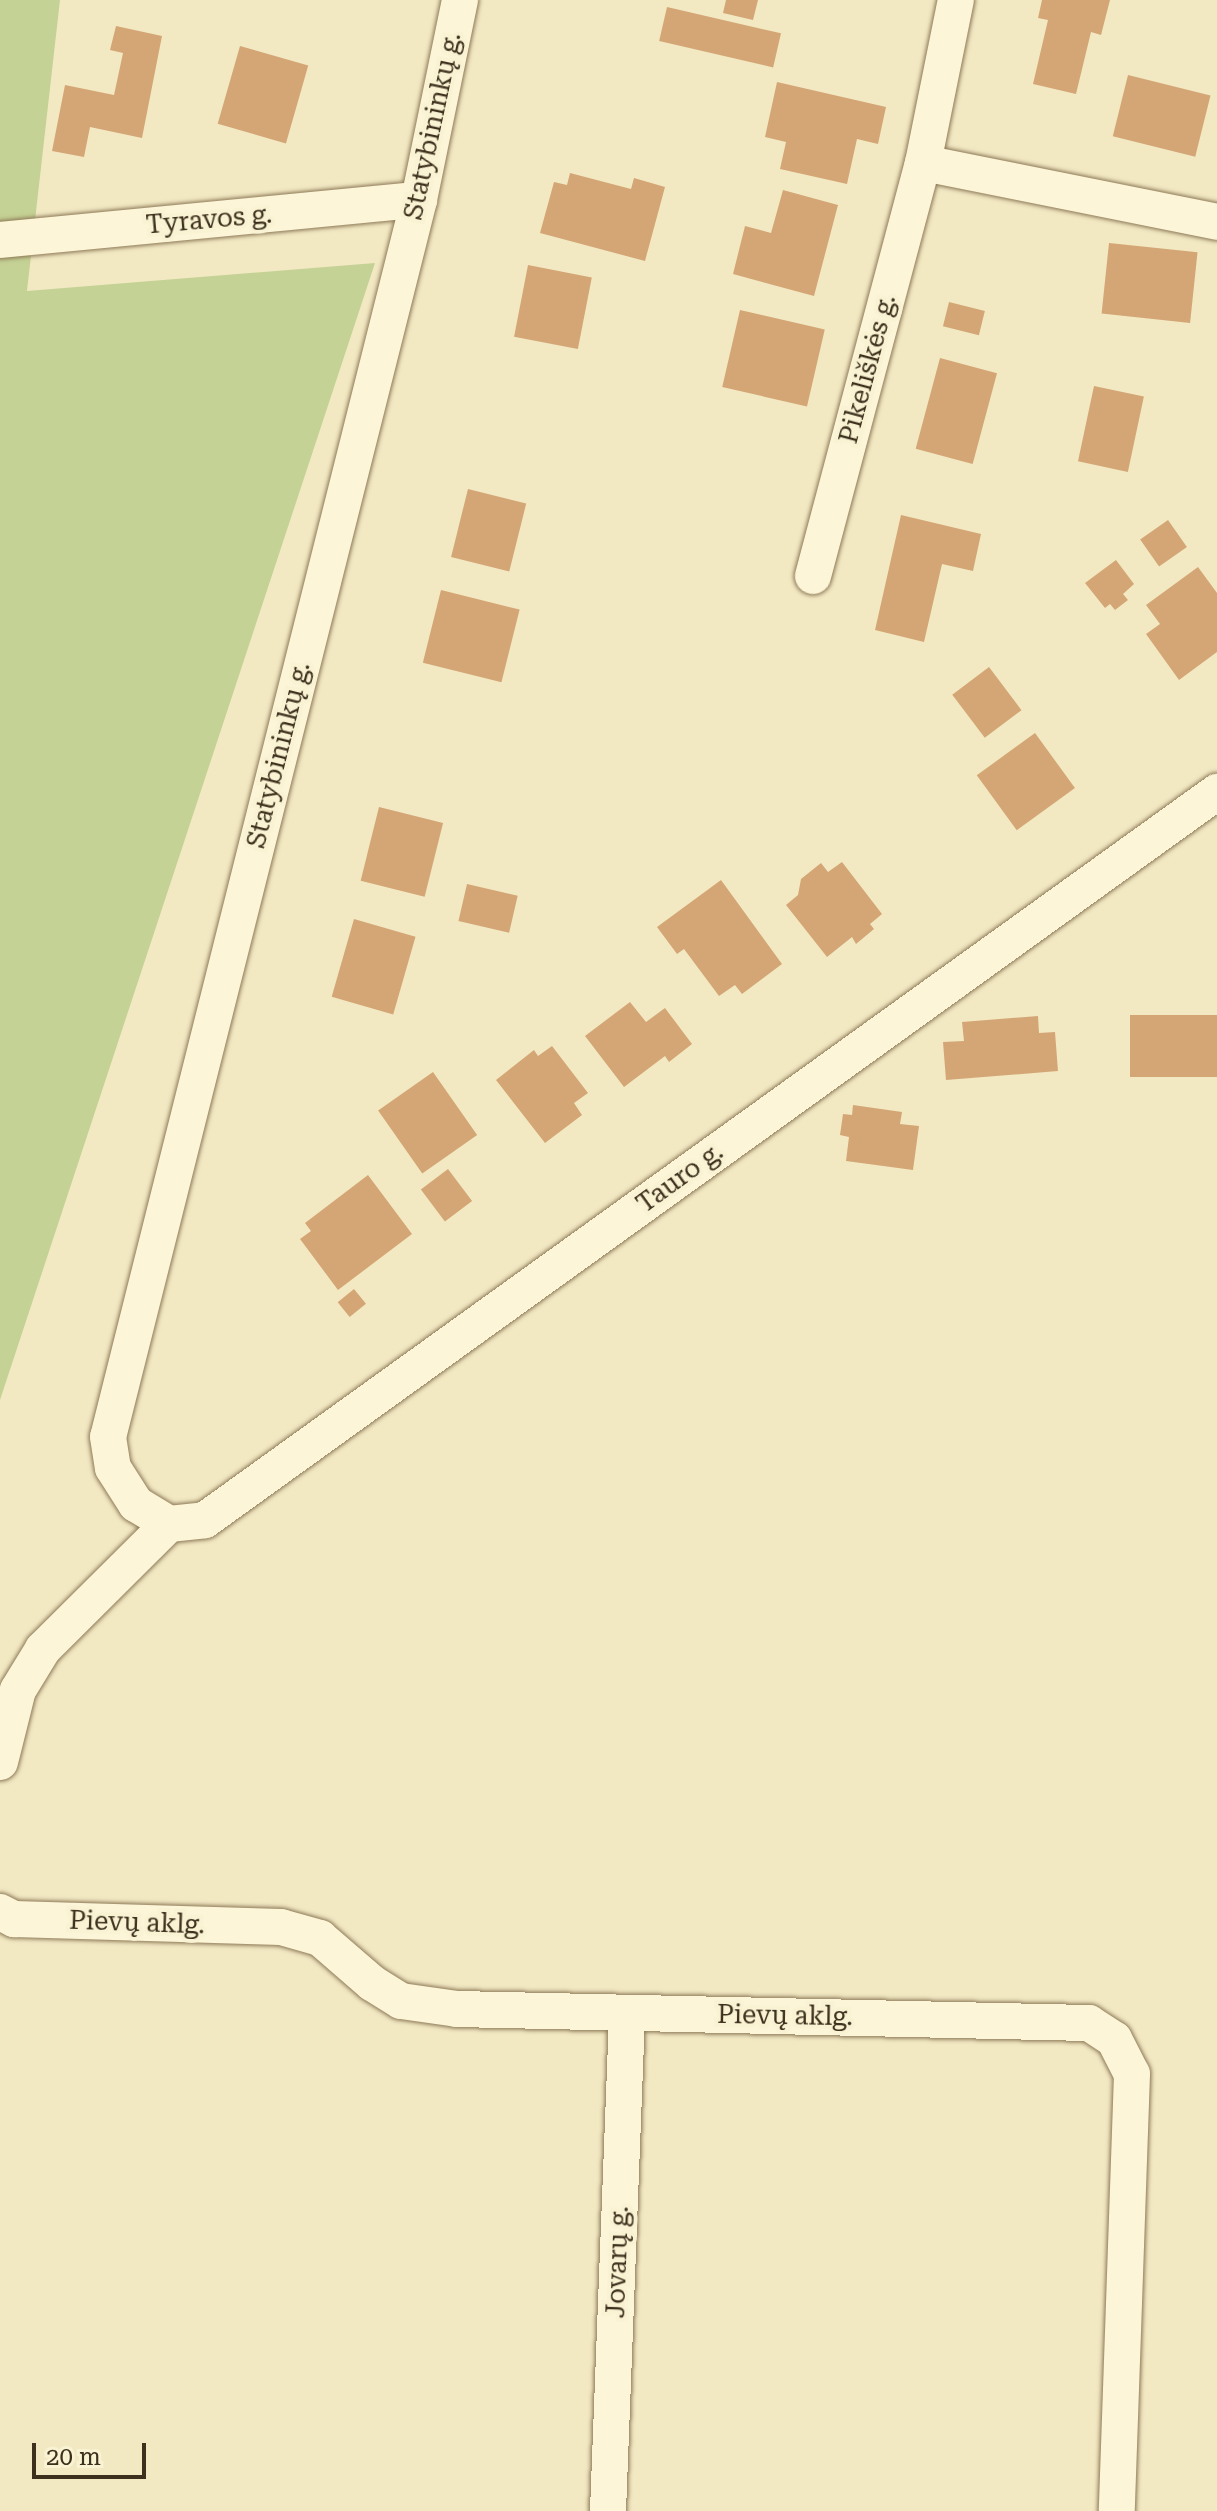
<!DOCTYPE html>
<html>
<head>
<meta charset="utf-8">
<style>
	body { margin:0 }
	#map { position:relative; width:1217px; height:2511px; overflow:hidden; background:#f2e9c3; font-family:"Roboto Serif",serif }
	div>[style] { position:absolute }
	.green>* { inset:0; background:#c5d295 }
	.building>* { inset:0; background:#d4a675; transform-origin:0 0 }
	.roads { filter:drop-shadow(0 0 2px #8e7a58) drop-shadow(0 0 2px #8e7a58) }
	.minor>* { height:36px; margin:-18px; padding:0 18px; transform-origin:18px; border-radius:18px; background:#fcf5d7 }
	span { translate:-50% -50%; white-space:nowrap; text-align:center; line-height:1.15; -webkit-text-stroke:8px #f9f2d3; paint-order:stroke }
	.street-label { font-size:26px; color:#3d301d }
	.scale { position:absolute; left:32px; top:2443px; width:114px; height:36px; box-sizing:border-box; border:4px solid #3d301d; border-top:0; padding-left:10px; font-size:24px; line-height:28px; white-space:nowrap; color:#3d301d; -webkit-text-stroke:6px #f9f2d3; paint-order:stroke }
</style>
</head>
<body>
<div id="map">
	<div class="green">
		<div style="clip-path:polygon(0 0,60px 0,27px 291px,375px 263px,0 1400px)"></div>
	</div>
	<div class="building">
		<div style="clip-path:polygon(726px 0,758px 0,753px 20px,723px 13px)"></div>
		<div style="clip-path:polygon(1042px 0,1110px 0,1101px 35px,1091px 32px,1076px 94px,1033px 84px,1048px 20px,1038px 18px)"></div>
		<div style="left:667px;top:7px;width:117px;height:35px;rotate:13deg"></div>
		<div style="clip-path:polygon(116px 26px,162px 36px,142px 138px,90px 127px,84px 157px,52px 151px,65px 85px,114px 95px,123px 53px,110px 50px)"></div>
		<div style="left:240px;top:46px;width:71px;height:81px;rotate:16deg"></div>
		<div style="left:1128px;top:75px;width:85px;height:63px;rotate:14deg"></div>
		<div style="clip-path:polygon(777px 82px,886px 107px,878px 144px,857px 139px,847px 184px,780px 169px,786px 142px,765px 137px)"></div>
		<div style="clip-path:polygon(570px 173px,631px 189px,634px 178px,665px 187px,645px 261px,540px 233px,554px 182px,567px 185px)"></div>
		<div style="clip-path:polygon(783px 190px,838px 205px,814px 296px,733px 274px,745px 226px,771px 233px)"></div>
		<div style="left:1109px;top:243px;width:89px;height:71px;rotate:6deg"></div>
		<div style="left:528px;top:265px;width:65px;height:73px;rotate:11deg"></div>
		<div style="left:949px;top:302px;width:37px;height:25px;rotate:14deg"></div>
		<div style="left:740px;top:310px;width:87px;height:79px;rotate:13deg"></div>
		<div style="left:940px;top:358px;width:59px;height:94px;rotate:15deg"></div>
		<div style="left:1094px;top:386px;width:51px;height:77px;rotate:12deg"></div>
		<div style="left:468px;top:489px;width:60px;height:70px;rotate:14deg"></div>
		<div style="clip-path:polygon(901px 515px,981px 534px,973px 571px,942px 564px,924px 642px,875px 630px)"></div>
		<div style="left:1168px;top:520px;width:33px;height:34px;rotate:55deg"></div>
		<div style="clip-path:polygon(1116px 560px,1134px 584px,1123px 594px,1128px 600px,1115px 610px,1110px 604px,1105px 608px,1085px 583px)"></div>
		<div style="clip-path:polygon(1198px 567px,1217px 593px,1217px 652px,1179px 680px,1146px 634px,1160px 624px,1146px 605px)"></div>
		<div style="left:441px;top:590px;width:81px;height:75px;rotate:14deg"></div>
		<div style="left:989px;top:667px;width:54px;height:46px;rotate:53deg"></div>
		<div style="left:1035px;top:733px;width:68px;height:72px;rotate:54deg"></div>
		<div style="left:379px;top:807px;width:66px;height:76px;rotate:14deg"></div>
		<div style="clip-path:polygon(842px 862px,882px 914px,870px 924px,874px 929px,856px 944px,852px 937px,827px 957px,786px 905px,798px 895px,801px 879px,821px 863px,828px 872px)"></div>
		<div style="clip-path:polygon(721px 880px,782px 964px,742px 994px,735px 985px,719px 996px,684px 949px,677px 954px,657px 927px)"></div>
		<div style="left:467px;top:884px;width:52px;height:38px;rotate:13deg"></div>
		<div style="left:354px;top:919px;width:64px;height:81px;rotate:16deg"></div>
		<div style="clip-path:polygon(630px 1002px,646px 1022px,665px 1008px,692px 1044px,669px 1062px,665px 1056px,624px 1087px,585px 1036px)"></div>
		<div style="left:1217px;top:1015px;width:62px;height:87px;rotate:90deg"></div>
		<div style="clip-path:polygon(1038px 1016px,1039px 1033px,1055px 1032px,1058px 1071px,946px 1080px,943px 1042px,964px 1041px,962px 1022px)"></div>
		<div style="clip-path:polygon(552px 1046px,588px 1093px,574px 1103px,582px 1115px,545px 1143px,496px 1080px,534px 1050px,538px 1056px)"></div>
		<div style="left:433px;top:1072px;width:77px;height:67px;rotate:55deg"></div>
		<div style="clip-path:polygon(853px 1105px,902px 1112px,900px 1124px,919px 1126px,913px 1170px,846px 1161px,849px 1137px,840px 1135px,843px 1114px,852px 1115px)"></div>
		<div style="left:448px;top:1169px;width:40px;height:34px;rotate:53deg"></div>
		<div style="clip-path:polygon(368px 1175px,412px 1234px,338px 1290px,300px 1239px,311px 1231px,305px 1223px)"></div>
		<div style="left:354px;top:1289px;width:19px;height:21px;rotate:51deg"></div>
	</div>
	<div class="roads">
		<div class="minor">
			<div style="left:460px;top:0;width:204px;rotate:101.6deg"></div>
			<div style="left:419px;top:200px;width:1275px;rotate:104.11deg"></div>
			<div style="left:108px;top:1437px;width:31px;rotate:81deg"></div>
			<div style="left:113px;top:1468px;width:43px;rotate:57.4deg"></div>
			<div style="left:136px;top:1504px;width:39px;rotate:31deg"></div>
			<div style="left:169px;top:1524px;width:36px;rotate:-6deg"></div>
			<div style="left:205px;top:1520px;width:1247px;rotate:-35.73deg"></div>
			<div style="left:923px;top:163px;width:300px;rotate:11.3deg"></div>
			<div style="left:0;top:240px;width:421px;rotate:-5.5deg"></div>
			<div style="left:813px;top:576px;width:427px;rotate:-75.1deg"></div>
			<div style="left:923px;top:163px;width:166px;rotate:-78.6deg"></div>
			<div style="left:0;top:1762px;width:74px;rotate:-76deg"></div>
			<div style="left:18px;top:1690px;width:48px;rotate:-58.6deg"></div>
			<div style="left:43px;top:1649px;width:177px;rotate:-44.8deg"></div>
			<div style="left:0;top:1912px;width:16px;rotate:27deg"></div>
			<div style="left:14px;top:1919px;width:267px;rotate:1.7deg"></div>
			<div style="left:281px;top:1927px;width:41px;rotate:15.8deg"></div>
			<div style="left:320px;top:1938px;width:69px;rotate:40.9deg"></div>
			<div style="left:372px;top:1983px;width:34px;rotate:32deg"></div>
			<div style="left:401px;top:2001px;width:57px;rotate:8.1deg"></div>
			<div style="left:457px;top:2009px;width:632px;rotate:1.27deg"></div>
			<div style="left:1089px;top:2023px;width:30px;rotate:33deg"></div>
			<div style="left:1114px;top:2039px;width:39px;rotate:63deg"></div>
			<div style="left:1132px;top:2074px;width:437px;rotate:92deg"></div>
			<div style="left:608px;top:2511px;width:498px;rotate:-87.8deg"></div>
		</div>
	</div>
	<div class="street-label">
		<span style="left:433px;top:126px;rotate:-78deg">Statybininkų g.</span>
		<span style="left:209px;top:220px;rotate:-5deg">Tyravos g.</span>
		<span style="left:868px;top:369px;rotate:-75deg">Pikeliškės g.</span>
		<span style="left:279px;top:755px;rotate:-76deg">Statybininkų g.</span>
		<span style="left:680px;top:1178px;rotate:-36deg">Tauro g.</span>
		<span style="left:137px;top:1923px;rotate:2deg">Pievų aklg.</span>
		<span style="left:785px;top:2016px;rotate:1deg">Pievų aklg.</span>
		<span style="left:618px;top:2262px;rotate:-88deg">Jovarų g.</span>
	</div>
	<div class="scale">20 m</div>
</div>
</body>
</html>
